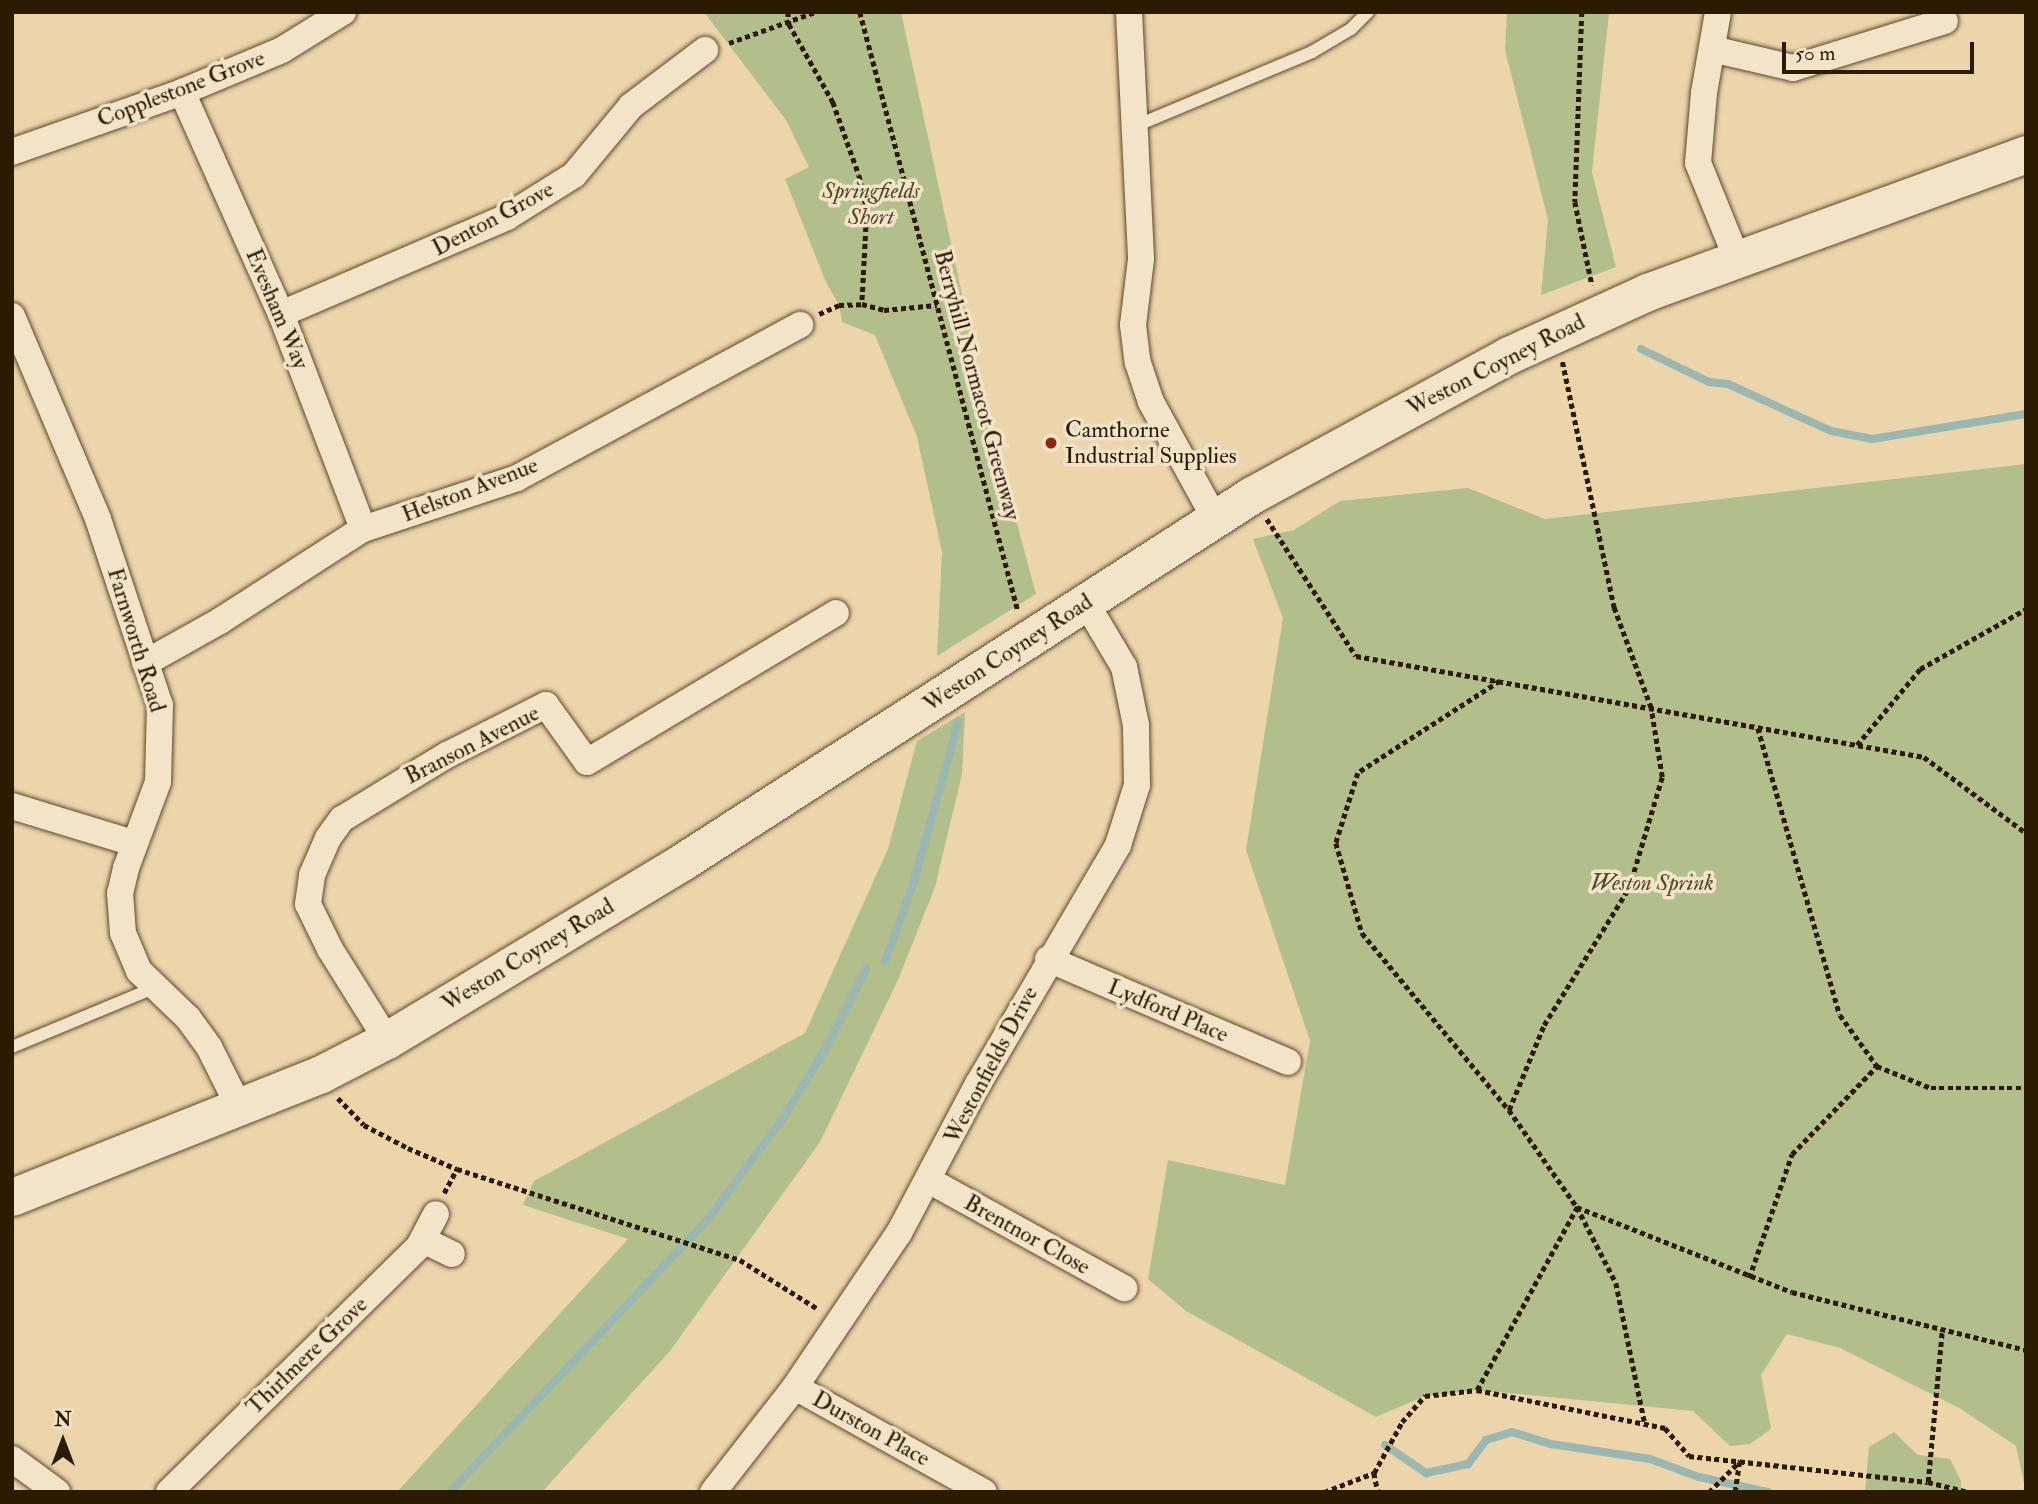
<!DOCTYPE html>
<html>
<head>
<meta charset="utf-8">
<style>
	body { margin:0 }
	#map { position:relative; width:2038px; height:1504px; overflow:hidden; background:#ecd4ab; font-family:"IM FELL Double Pica",serif }
	div>[style] { position:absolute }
	.green>* { inset:0; background:#b3be8d }
	.stream>* { height:8px; margin:-4px; padding:0 4px; transform-origin:4px; border-radius:4px; background:#9ab7b2 }
	.path>* { height:4.5px; margin-top:-2.25px; transform-origin:0; background:repeating-linear-gradient(90deg,#2c1a02 0 5px,transparent 0 8.5px) }
	.roads { filter:drop-shadow(0 0 2px #5c482c) drop-shadow(0 0 2px #5c482c) }
	.lane>* { height:12px; margin:-6px; padding:0 6px; transform-origin:6px; border-radius:6px; background:#f3e3c8 }
	.street>* { height:26px; margin:-13px; padding:0 13px; transform-origin:13px; border-radius:13px; background:#f3e3c8 }
	.secondary>* { height:37px; margin:-18.5px; padding:0 18.5px; transform-origin:18.5px; border-radius:18.5px; background:#f3e3c8 }
	.dots>* { width:19px; height:19px; translate:-50% -50%; box-sizing:border-box; border:4px solid #f3e3c8; border-radius:50% }
	span { translate:-50% -50%; white-space:nowrap; text-align:center; line-height:1.15; -webkit-text-stroke:7px #f3e3c8; paint-order:stroke }
	.street-label { font-size:23px; color:#2c1a02 }
	.park-label { font-size:23px; color:#544b2c; font-style:italic }
	.poi-label { font-size:23px; color:#2c1a02 }
	.left { translate:0 -50%; text-align:left }
	.frame { position:absolute; inset:0; border:14px solid #2c1a02; pointer-events:none }
	.north { position:absolute; left:28px; top:1406px; width:70px; height:70px; -webkit-text-stroke:5px #f3e3c8; paint-order:stroke; rotate:0deg; font-size:19px; font-weight:700; line-height:28px; text-align:center; color:#2c1a02 }
	.north::after { content:''; display:block; margin:auto; width:24px; height:32px; background:#2c1a02; clip-path:polygon(50% 0,100% 100%,50% 72%,0 100%) }
	.scale { position:absolute; left:1782px; top:42px; width:192px; height:32px; box-sizing:border-box; border:4px solid #2c1a02; border-top:0; padding-left:9px; font-size:21px; line-height:24px; white-space:nowrap; color:#2c1a02; -webkit-text-stroke:5px #f3e3c8; paint-order:stroke }
</style>
</head>
<body>
<div id="map">
	<div class="green">
		<div style="clip-path:polygon(704px 12px,901px 12px,990px 424px,1036px 594px,937px 656px,942px 552px,917px 437px,875px 335px,842px 322px,839px 305px,825px 280px,785px 179px,809px 167px,786px 120px)"></div>
		<div style="clip-path:polygon(1507px 12px,1609px 12px,1592px 172px,1616px 267px,1541px 295px,1548px 220px,1505px 50px)"></div>
		<div style="clip-path:polygon(2026px 464px,2026px 1492px,2016px 1446px,1961px 1409px,1840px 1348px,1787px 1334px,1761px 1375px,1771px 1429px,1750px 1444px,1730px 1446px,1693px 1411px,1477px 1390px,1425px 1396px,1376px 1417px,1186px 1311px,1148px 1279px,1168px 1160px,1285px 1185px,1310px 1041px,1246px 850px,1283px 618px,1253px 539px,1294px 530px,1340px 501px,1468px 488px,1545px 519px)"></div>
		<div style="clip-path:polygon(965px 712px,962px 774px,935px 887px,898px 980px,820px 1142px,670px 1351px,542px 1492px,397px 1492px,628px 1239px,523px 1205px,534px 1181px,805px 1033px,888px 849px,917px 741px)"></div>
		<div style="clip-path:polygon(1894px 1432px,1918px 1455px,1950px 1459px,1961px 1481px,1961px 1492px,1865px 1492px,1869px 1447px)"></div>
	</div>
	<div class="stream">
		<div style="left:1641px;top:349px;width:76px;rotate:25.9deg"></div>
		<div style="left:1709px;top:382px;width:19px;rotate:6deg"></div>
		<div style="left:1728px;top:384px;width:113px;rotate:24.5deg"></div>
		<div style="left:1831px;top:431px;width:42px;rotate:11deg"></div>
		<div style="left:1872px;top:439px;width:156px;rotate:-9.2deg"></div>
		<div style="left:885px;top:962px;width:86px;rotate:-70.3deg"></div>
		<div style="left:914px;top:881px;width:164px;rotate:-74.4deg"></div>
		<div style="left:1385px;top:1445px;width:50px;rotate:34.3deg"></div>
		<div style="left:1426px;top:1473px;width:43px;rotate:-12.1deg"></div>
		<div style="left:1468px;top:1464px;width:30px;rotate:-53deg"></div>
		<div style="left:1486px;top:1440px;width:27px;rotate:-17deg"></div>
		<div style="left:1512px;top:1432px;width:41px;rotate:17.1deg"></div>
		<div style="left:1551px;top:1444px;width:100px;rotate:8.6deg"></div>
		<div style="left:1650px;top:1459px;width:52px;rotate:20.2deg"></div>
		<div style="left:1699px;top:1477px;width:71px;rotate:12.3deg"></div>
		<div style="left:450px;top:1492px;width:377px;rotate:-46.6deg"></div>
		<div style="left:709px;top:1218px;width:124px;rotate:-53.5deg"></div>
		<div style="left:783px;top:1118px;width:80px;rotate:-58.3deg"></div>
		<div style="left:825px;top:1050px;width:91px;rotate:-63.2deg"></div>
	</div>
	<div class="path">
		<div style="left:788px;top:12px;width:12px;rotate:85deg"></div>
		<div style="left:789px;top:24px;width:90px;rotate:60.6deg"></div>
		<div style="left:833px;top:102px;width:77px;rotate:70.4deg"></div>
		<div style="left:859px;top:175px;width:36px;rotate:77deg"></div>
		<div style="left:867px;top:210px;width:94px;rotate:93deg"></div>
		<div style="left:860px;top:12px;width:619px;rotate:75.22deg"></div>
		<div style="left:1582px;top:12px;width:190px;rotate:92.1deg"></div>
		<div style="left:1575px;top:202px;width:85px;rotate:78.4deg"></div>
		<div style="left:729px;top:43px;width:91px;rotate:-19.8deg"></div>
		<div style="left:819px;top:314px;width:22px;rotate:-24deg"></div>
		<div style="left:839px;top:305px;width:23px;rotate:-2deg"></div>
		<div style="left:862px;top:304px;width:23px;rotate:15deg"></div>
		<div style="left:884px;top:310px;width:53px;rotate:-5.4deg"></div>
		<div style="left:1267px;top:519px;width:163px;rotate:57deg"></div>
		<div style="left:1356px;top:656px;width:577px;rotate:10.08deg"></div>
		<div style="left:1924px;top:757px;width:127px;rotate:36.7deg"></div>
		<div style="left:1500px;top:681px;width:169px;rotate:147.1deg"></div>
		<div style="left:1358px;top:773px;width:73px;rotate:107.4deg"></div>
		<div style="left:1336px;top:843px;width:94px;rotate:73.9deg"></div>
		<div style="left:1362px;top:933px;width:230px;rotate:50.3deg"></div>
		<div style="left:1509px;top:1110px;width:118px;rotate:55deg"></div>
		<div style="left:1577px;top:1207px;width:85px;rotate:62.8deg"></div>
		<div style="left:1616px;top:1283px;width:144px;rotate:78.4deg"></div>
		<div style="left:1758px;top:728px;width:298px;rotate:74.1deg"></div>
		<div style="left:1840px;top:1015px;width:63px;rotate:54deg"></div>
		<div style="left:1877px;top:1066px;width:58px;rotate:22.2deg"></div>
		<div style="left:1931px;top:1088px;width:95px"></div>
		<div style="left:1857px;top:745px;width:99px;rotate:-50.3deg"></div>
		<div style="left:1920px;top:669px;width:122px;rotate:-29.5deg"></div>
		<div style="left:338px;top:1098px;width:37px;rotate:46deg"></div>
		<div style="left:364px;top:1125px;width:50px;rotate:27.6deg"></div>
		<div style="left:408px;top:1148px;width:53px;rotate:23.2deg"></div>
		<div style="left:457px;top:1169px;width:297px;rotate:17.8deg"></div>
		<div style="left:740px;top:1260px;width:92px;rotate:32.1deg"></div>
		<div style="left:1509px;top:1110px;width:92px;rotate:-67.6deg"></div>
		<div style="left:1544px;top:1025px;width:161px;rotate:-58.2deg"></div>
		<div style="left:1629px;top:888px;width:116px;rotate:-73.4deg"></div>
		<div style="left:1662px;top:777px;width:70px;rotate:-99.1deg"></div>
		<div style="left:1651px;top:708px;width:107px;rotate:-110.3deg"></div>
		<div style="left:1614px;top:608px;width:252px;rotate:-101.9deg"></div>
		<div style="left:444px;top:1193px;width:27px;rotate:-62deg"></div>
		<div style="left:1749px;top:1278px;width:131px;rotate:-70.9deg"></div>
		<div style="left:1792px;top:1154px;width:122px;rotate:-46deg"></div>
		<div style="left:1477px;top:1390px;width:209px;rotate:-61.3deg"></div>
		<div style="left:1577px;top:1207px;width:231px;rotate:21.6deg"></div>
		<div style="left:1792px;top:1292px;width:241px;rotate:13.9deg"></div>
		<div style="left:1374px;top:1473px;width:19px;rotate:78deg"></div>
		<div style="left:1928px;top:1482px;width:152px;rotate:-84.7deg"></div>
		<div style="left:1324px;top:1492px;width:53px;rotate:-20.8deg"></div>
		<div style="left:1374px;top:1473px;width:58px;rotate:-61.2deg"></div>
		<div style="left:1402px;top:1422px;width:35px;rotate:-49deg"></div>
		<div style="left:1425px;top:1396px;width:52px;rotate:-6.6deg"></div>
		<div style="left:1477px;top:1390px;width:192px;rotate:11.4deg"></div>
		<div style="left:1665px;top:1428px;width:37px;rotate:49deg"></div>
		<div style="left:1689px;top:1456px;width:240px;rotate:6.2deg"></div>
		<div style="left:1928px;top:1482px;width:41px;rotate:14deg"></div>
		<div style="left:1709px;top:1492px;width:44px;rotate:-45deg"></div>
		<div style="left:1735px;top:1492px;width:30px;rotate:-82deg"></div>
	</div>
	<div class="roads">
		<div class="lane">
			<div style="left:1133px;top:127px;width:194px;rotate:-22.7deg"></div>
			<div style="left:1312px;top:52px;width:45px;rotate:-30.5deg"></div>
			<div style="left:1351px;top:29px;width:24px;rotate:-45deg"></div>
			<div style="left:12px;top:1047px;width:154px;rotate:-22.6deg"></div>
		</div>
		<div class="street">
			<div style="left:1129px;top:12px;width:247px;rotate:87.2deg"></div>
			<div style="left:1141px;top:259px;width:66px;rotate:96.9deg"></div>
			<div style="left:1133px;top:325px;width:38px;rotate:83deg"></div>
			<div style="left:1138px;top:363px;width:41px;rotate:71.6deg"></div>
			<div style="left:1151px;top:402px;width:133px;rotate:61.3deg"></div>
			<div style="left:1718px;top:12px;width:82px;rotate:99.8deg"></div>
			<div style="left:1704px;top:93px;width:70px;rotate:94.9deg"></div>
			<div style="left:1698px;top:163px;width:104px;rotate:67.9deg"></div>
			<div style="left:1712px;top:49px;width:83px;rotate:13.2deg"></div>
			<div style="left:1793px;top:68px;width:159px;rotate:-17.2deg"></div>
			<div style="left:182px;top:92px;width:243px;rotate:66deg"></div>
			<div style="left:281px;top:314px;width:230px;rotate:69.1deg"></div>
			<div style="left:12px;top:152px;width:180px;rotate:-19.4deg"></div>
			<div style="left:182px;top:92px;width:108px;rotate:-22.8deg"></div>
			<div style="left:282px;top:50px;width:72px;rotate:-31.9deg"></div>
			<div style="left:281px;top:314px;width:246px;rotate:-23.2deg"></div>
			<div style="left:507px;top:217px;width:79px;rotate:-32.1deg"></div>
			<div style="left:574px;top:175px;width:89px;rotate:-50.4deg"></div>
			<div style="left:631px;top:106px;width:93px;rotate:-37.1deg"></div>
			<div style="left:12px;top:316px;width:220px;rotate:67deg"></div>
			<div style="left:98px;top:519px;width:196px;rotate:71.6deg"></div>
			<div style="left:160px;top:705px;width:77px;rotate:91.5deg"></div>
			<div style="left:158px;top:782px;width:92px;rotate:110.4deg"></div>
			<div style="left:126px;top:868px;width:26px;rotate:103deg"></div>
			<div style="left:120px;top:893px;width:40px;rotate:85.7deg"></div>
			<div style="left:123px;top:933px;width:41px;rotate:67.2deg"></div>
			<div style="left:139px;top:971px;width:68px;rotate:43.8deg"></div>
			<div style="left:188px;top:1018px;width:36px;rotate:54deg"></div>
			<div style="left:209px;top:1047px;width:67px;rotate:63.4deg"></div>
			<div style="left:145px;top:663px;width:86px;rotate:-29.2deg"></div>
			<div style="left:220px;top:621px;width:170px;rotate:-32.8deg"></div>
			<div style="left:363px;top:529px;width:162px;rotate:-18.3deg"></div>
			<div style="left:517px;top:478px;width:322px;rotate:-28.4deg"></div>
			<div style="left:12px;top:806px;width:127px;rotate:17deg"></div>
			<div style="left:1048px;top:959px;width:261px;rotate:23.2deg"></div>
			<div style="left:387px;top:1040px;width:107px;rotate:-122.1deg"></div>
			<div style="left:330px;top:949px;width:50px;rotate:-116.1deg"></div>
			<div style="left:308px;top:904px;width:29px;rotate:-82deg"></div>
			<div style="left:312px;top:875px;width:40px;rotate:-66.6deg"></div>
			<div style="left:328px;top:838px;width:24px;rotate:-54deg"></div>
			<div style="left:342px;top:819px;width:123px;rotate:-31.4deg"></div>
			<div style="left:447px;top:755px;width:111px;rotate:-26.8deg"></div>
			<div style="left:546px;top:705px;width:70px;rotate:54.3deg"></div>
			<div style="left:587px;top:762px;width:290px;rotate:-30.9deg"></div>
			<div style="left:930px;top:1181px;width:222px;rotate:28.9deg"></div>
			<div style="left:423px;top:1240px;width:32px;rotate:26deg"></div>
			<div style="left:795px;top:1387px;width:216px;rotate:29.1deg"></div>
			<div style="left:12px;top:1459px;width:56px;rotate:36.3deg"></div>
			<div style="left:169px;top:1492px;width:351px;rotate:-44.5deg"></div>
			<div style="left:419px;top:1246px;width:36px;rotate:-62deg"></div>
			<div style="left:713px;top:1492px;width:133px;rotate:-52deg"></div>
			<div style="left:795px;top:1387px;width:186px;rotate:-56deg"></div>
			<div style="left:899px;top:1233px;width:169px;rotate:-62.1deg"></div>
			<div style="left:978px;top:1084px;width:277px;rotate:-59.6deg"></div>
			<div style="left:1118px;top:845px;width:63px;rotate:-72.4deg"></div>
			<div style="left:1137px;top:785px;width:60px;rotate:-91deg"></div>
			<div style="left:1136px;top:725px;width:59px;rotate:-101.7deg"></div>
			<div style="left:1124px;top:667px;width:74px;rotate:-120.7deg"></div>
		</div>
		<div class="secondary">
			<div style="left:12px;top:1197px;width:333px;rotate:-21.7deg"></div>
			<div style="left:321px;top:1074px;width:74px;rotate:-27.3deg"></div>
			<div style="left:387px;top:1040px;width:345px;rotate:-31.1deg"></div>
			<div style="left:682px;top:862px;width:678px;rotate:-32.78deg"></div>
			<div style="left:1252px;top:495px;width:293px;rotate:-28.6deg"></div>
			<div style="left:1509px;top:355px;width:152px;rotate:-24.5deg"></div>
			<div style="left:1647px;top:292px;width:403px;rotate:-20deg"></div>
		</div>
	</div>
	<div class="dots">
		<div style="left:1051px;top:443px;background:#8f2418"></div>
	</div>
	<div class="street-label">
		<span style="left:181px;top:89px;rotate:-21deg">Copplestone Grove</span>
		<span style="left:493px;top:219px;rotate:-28deg">Denton Grove</span>
		<span style="left:277px;top:309px;rotate:67deg">Evesham Way</span>
		<span style="left:1496px;top:365px;rotate:-27deg">Weston Coyney Road</span>
		<span style="left:977px;top:385px;rotate:75deg">Berryhill Normacot Greenway</span>
		<span style="left:470px;top:490px;rotate:-21deg">Helston Avenue</span>
		<span style="left:136px;top:640px;rotate:73deg">Farnworth Road</span>
		<span style="left:1008px;top:653px;rotate:-33deg">Weston Coyney Road</span>
		<span style="left:472px;top:745px;rotate:-27deg">Branson Avenue</span>
		<span style="left:528px;top:955px;rotate:-31deg">Weston Coyney Road</span>
		<span style="left:1168px;top:1011px;rotate:23deg">Lydford Place</span>
		<span style="left:991px;top:1065px;rotate:-62deg">Westonfields Drive</span>
		<span style="left:1027px;top:1235px;rotate:29deg">Brentnor Close</span>
		<span style="left:307px;top:1356px;rotate:-44deg">Thirlmere Grove</span>
		<span style="left:871px;top:1429px;rotate:29deg">Durston Place</span>
	</div>
	<div class="park-label">
		<span style="left:871px;top:204px">Springfields<br>Short</span>
		<span style="left:1652px;top:883px">Weston Sprink</span>
	</div>
	<div class="poi-label">
		<span class="left" style="left:1065px;top:443px">Camthorne<br>Industrial Supplies</span>
	</div>
	<div class="frame"></div>
	<div class="north">N</div>
	<div class="scale">50 m</div>
</div>
</body>
</html>
